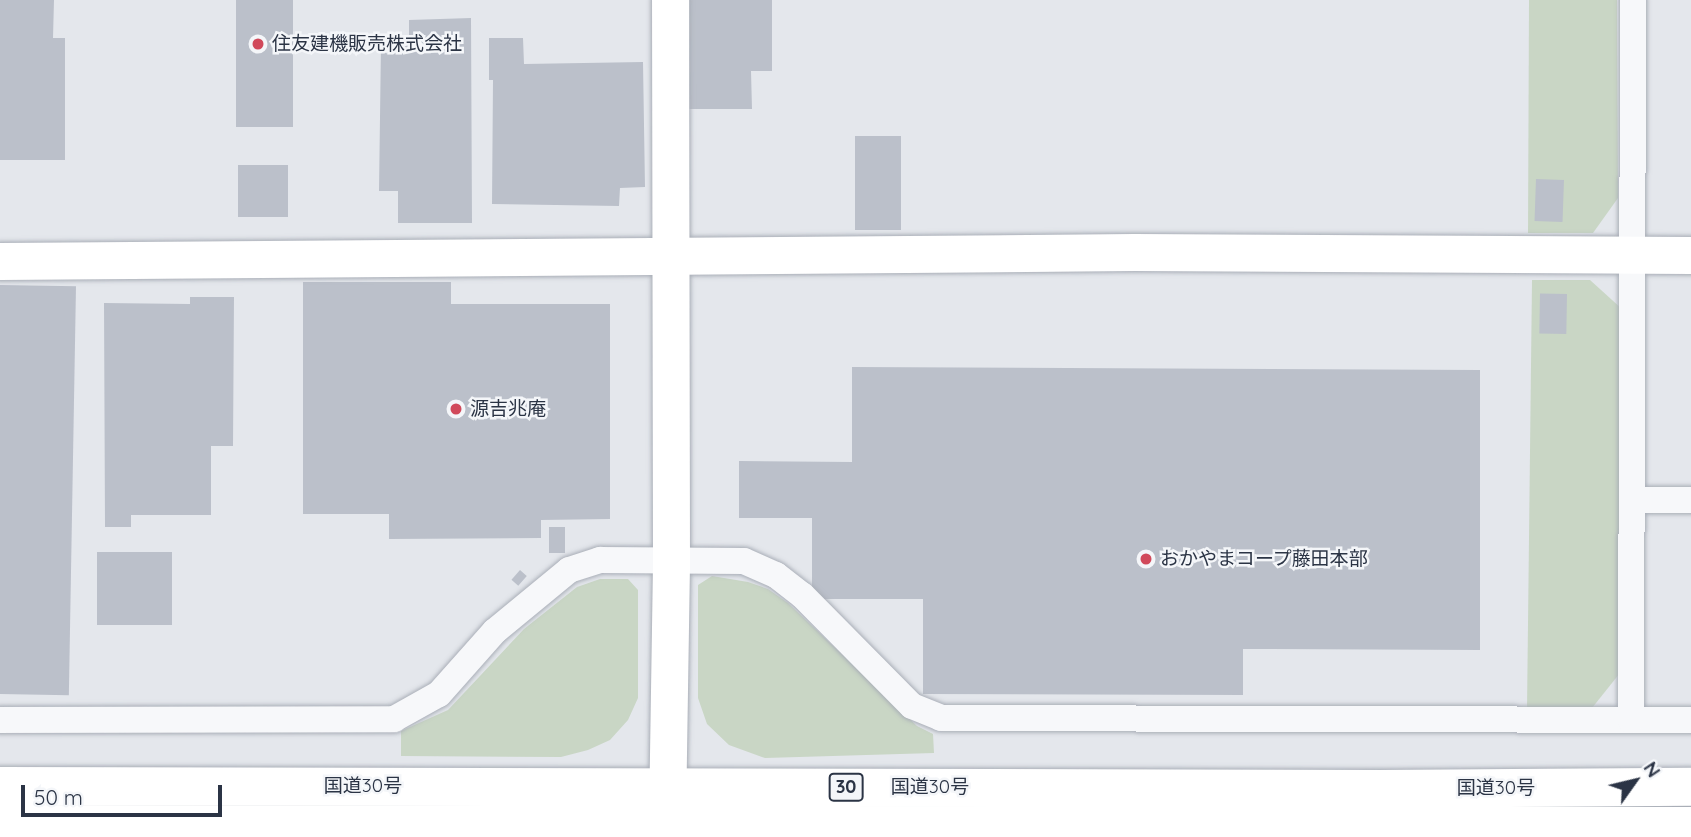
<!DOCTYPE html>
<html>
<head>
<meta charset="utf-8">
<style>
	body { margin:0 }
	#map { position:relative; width:1691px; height:837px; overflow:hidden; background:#e4e7ec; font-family:Quicksand,"Noto Sans JP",sans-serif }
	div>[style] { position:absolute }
	.green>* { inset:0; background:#c9d6c5 }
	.building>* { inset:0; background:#bbc0ca; transform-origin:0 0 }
	.roads { filter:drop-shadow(0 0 2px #a9aeb7) drop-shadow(0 0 2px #a9aeb7) }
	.street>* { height:26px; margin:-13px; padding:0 13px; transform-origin:13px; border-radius:13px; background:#f7f8fa }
	.secondary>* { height:37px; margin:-18.5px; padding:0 18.5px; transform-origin:18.5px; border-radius:18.5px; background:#fff }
	.highway>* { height:38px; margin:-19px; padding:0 19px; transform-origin:19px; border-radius:19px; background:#fff }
	.dots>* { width:19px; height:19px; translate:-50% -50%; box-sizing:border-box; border:4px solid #f4f6f9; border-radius:50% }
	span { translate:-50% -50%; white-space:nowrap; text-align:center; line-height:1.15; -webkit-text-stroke:5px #f4f6f9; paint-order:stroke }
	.shield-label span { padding:2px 5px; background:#f4f6f9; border:2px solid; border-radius:5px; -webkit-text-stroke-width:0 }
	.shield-label { font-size:18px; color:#2b3445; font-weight:700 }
	.poi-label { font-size:19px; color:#2b3445 }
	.left { translate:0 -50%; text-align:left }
	.street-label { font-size:19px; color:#2b3445 }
	.north { position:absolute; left:1600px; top:746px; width:70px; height:70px; -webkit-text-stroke:5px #f4f6f9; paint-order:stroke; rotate:56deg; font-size:19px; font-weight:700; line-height:28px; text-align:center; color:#2b3445 }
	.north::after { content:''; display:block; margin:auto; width:24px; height:32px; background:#2b3445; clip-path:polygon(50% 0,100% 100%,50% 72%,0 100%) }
	.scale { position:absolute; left:21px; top:785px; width:201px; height:32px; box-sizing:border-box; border:4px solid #2b3445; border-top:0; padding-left:9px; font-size:21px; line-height:24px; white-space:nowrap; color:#2b3445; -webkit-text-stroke:5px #f4f6f9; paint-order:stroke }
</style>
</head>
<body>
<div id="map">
	<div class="green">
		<div style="clip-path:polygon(1529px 0,1617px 0,1618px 198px,1593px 233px,1528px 233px)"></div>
		<div style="clip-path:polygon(1532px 280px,1590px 280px,1622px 309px,1620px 673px,1588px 713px,1527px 710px)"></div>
		<div style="clip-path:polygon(712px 576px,748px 582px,768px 589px,788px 603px,917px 726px,933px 734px,934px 753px,765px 758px,729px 745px,707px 724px,698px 698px,698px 585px)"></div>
		<div style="clip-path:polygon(600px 579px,628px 579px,638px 590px,638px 698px,628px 720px,610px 740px,588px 750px,561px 757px,401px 756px,401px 731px,448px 710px,524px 629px,577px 587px)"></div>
	</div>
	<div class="building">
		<div style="clip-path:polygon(0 0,54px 0,53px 38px,65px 38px,65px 160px,0 160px)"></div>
		<div style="left:236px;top:0;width:57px;height:127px"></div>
		<div style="clip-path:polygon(690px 0,772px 0,772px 71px,751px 71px,752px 109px,689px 109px)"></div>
		<div style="clip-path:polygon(471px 18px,472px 223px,398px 223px,398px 191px,379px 191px,381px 43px,409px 43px,409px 20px)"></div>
		<div style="clip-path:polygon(489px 38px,523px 38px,524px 64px,643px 62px,645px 187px,620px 188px,619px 206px,492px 204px,493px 80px,489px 80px)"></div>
		<div style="left:855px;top:136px;width:46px;height:94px"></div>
		<div style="left:238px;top:165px;width:50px;height:52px"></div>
		<div style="left:1536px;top:179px;width:28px;height:42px;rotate:2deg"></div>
		<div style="clip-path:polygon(303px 282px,451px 282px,451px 304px,610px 304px,610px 519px,541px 520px,541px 538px,389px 539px,389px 514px,303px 514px)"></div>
		<div style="left:0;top:285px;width:76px;height:409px;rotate:1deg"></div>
		<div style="left:1567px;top:294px;width:40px;height:27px;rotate:91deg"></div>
		<div style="clip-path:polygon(190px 297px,234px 297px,233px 446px,211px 446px,211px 515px,131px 515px,131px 527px,105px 527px,104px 303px,190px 304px)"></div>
		<div style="clip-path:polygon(852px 367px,1480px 370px,1480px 650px,1243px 649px,1243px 695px,923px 694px,923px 599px,812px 599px,812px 518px,739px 518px,739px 461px,852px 462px)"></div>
		<div style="left:549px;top:527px;width:16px;height:26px"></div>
		<div style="left:172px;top:552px;width:73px;height:75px;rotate:90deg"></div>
		<div style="left:520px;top:570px;width:9px;height:13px;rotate:41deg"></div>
	</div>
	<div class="roads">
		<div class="street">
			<div style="left:1632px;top:500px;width:59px"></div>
			<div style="left:0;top:720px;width:394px;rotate:-0.1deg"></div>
			<div style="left:394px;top:719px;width:51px;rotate:-29.1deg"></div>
			<div style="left:439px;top:694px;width:84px;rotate:-48.4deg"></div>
			<div style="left:495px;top:631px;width:96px;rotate:-39.5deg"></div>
			<div style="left:569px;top:570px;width:33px;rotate:-18deg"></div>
			<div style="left:600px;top:560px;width:144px;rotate:0.4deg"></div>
			<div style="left:744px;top:561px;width:35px;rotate:24deg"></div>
			<div style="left:776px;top:575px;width:33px;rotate:38deg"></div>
			<div style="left:802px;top:595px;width:156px;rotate:45.3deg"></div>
			<div style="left:912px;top:706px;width:31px;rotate:22deg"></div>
			<div style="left:941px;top:718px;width:750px;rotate:0.15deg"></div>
			<div style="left:1631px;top:720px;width:720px;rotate:-89.84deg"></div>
		</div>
		<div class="secondary">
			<div style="left:0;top:261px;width:1134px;rotate:-0.45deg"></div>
			<div style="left:1134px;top:252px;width:557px;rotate:0.31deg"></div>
			<div style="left:667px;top:818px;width:256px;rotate:-89.1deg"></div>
			<div style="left:671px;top:562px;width:562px;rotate:-90.1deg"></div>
		</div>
		<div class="highway">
			<div style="left:0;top:786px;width:1380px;rotate:0.12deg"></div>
			<div style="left:1380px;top:789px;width:311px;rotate:-0.4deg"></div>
			<div style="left:0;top:824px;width:1691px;rotate:0.07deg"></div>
		</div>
	</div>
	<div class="dots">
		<div style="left:258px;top:44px;background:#d1495b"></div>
		<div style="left:456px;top:409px;background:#d1495b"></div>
		<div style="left:1146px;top:559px;background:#d1495b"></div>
	</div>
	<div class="shield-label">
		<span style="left:846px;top:787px">30</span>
	</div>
	<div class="poi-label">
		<span class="left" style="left:272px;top:44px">住友建機販売株式会社</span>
		<span class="left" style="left:470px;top:409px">源吉兆庵</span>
		<span class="left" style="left:1160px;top:559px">おかやまコープ藤田本部</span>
	</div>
	<div class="street-label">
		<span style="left:363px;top:786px">国道30号</span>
		<span style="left:930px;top:787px">国道30号</span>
		<span style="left:1496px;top:788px">国道30号</span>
	</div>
	<div class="north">N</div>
	<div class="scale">50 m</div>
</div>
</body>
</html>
